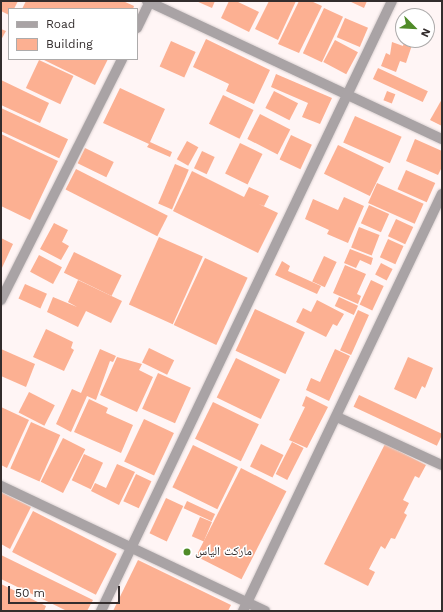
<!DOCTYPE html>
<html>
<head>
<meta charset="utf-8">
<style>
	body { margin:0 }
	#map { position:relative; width:443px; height:612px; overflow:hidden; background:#fff5f5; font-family:"Work Sans","Noto Naskh Arabic",sans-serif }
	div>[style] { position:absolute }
	.building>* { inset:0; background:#fcb092; transform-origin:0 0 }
	.roads { filter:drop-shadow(0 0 1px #dad1d1) drop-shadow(0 0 1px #dad1d1) }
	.street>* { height:10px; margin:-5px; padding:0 5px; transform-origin:5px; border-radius:5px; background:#a9a3a5 }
	.dots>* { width:11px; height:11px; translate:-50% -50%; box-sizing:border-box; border:2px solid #fff; border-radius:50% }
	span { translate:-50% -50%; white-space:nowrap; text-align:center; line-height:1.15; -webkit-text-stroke:3px #fff; paint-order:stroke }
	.poi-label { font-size:12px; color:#332d2d }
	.left { translate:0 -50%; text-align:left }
	.frame { position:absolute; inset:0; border:2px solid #332d2d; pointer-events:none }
	.legend { position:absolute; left:8px; top:8px; width:130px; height:52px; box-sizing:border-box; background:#fff; border:1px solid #adabab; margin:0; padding:5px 7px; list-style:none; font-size:12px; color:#332d2d }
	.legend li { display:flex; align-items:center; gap:8px; height:20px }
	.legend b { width:20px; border:1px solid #adabab }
	.north { position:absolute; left:395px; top:8px; width:40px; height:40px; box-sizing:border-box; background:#fff; border:1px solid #adabab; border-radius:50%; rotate:114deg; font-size:11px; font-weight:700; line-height:16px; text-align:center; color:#332d2d }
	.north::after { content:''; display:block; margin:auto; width:14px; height:18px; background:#508b28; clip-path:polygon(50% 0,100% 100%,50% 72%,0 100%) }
	.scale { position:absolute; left:8px; top:586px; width:112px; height:18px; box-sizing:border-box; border:2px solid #332d2d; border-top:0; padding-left:5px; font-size:12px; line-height:14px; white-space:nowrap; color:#332d2d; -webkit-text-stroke:3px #fff; paint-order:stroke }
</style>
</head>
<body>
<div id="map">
	<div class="building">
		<div style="clip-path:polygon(1px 1px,18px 1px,14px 9px,9px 9px,9px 15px,1px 11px)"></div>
		<div style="clip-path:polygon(26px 1px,123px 1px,134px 6px,133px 9px,22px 9px)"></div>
		<div style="clip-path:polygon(196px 1px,215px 1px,212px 8px)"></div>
		<div style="clip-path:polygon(229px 1px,236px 1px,259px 12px,249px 32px,221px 18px)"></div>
		<div style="clip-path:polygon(269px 1px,296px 1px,278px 40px,255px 29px)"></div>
		<div style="clip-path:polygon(299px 1px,311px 1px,322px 6px,299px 53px,278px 44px)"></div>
		<div style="clip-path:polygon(349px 1px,367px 1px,364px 8px)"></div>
		<div style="left:324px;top:8px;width:21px;height:50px;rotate:25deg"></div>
		<div style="clip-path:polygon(404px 14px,409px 16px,403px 16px,403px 29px,398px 26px)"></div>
		<div style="left:345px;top:18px;width:25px;height:21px;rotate:23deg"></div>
		<div style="clip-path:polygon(1px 29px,6px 31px,1px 40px)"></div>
		<div style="clip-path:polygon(206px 39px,270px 70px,254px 104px,226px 91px,229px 84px,193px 67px)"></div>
		<div style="left:335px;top:40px;width:26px;height:25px;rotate:28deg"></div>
		<div style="left:171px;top:41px;width:27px;height:28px;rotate:24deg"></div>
		<div style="clip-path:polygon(392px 42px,403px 46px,404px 42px,412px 45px,406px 63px,400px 61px,396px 72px,381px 66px,386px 53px,390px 55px)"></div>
		<div style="clip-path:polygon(42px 59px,108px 59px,95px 85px)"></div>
		<div style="left:39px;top:60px;width:38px;height:31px;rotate:25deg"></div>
		<div style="left:378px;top:68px;width:55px;height:12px;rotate:25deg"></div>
		<div style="clip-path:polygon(276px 74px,332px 98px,320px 124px,302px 117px,308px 103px,271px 87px)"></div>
		<div style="clip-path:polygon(1px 80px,49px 103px,40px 123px,1px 105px)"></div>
		<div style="clip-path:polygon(120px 88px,165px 109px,150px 142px,172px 152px,170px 157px,147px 147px,149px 144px,103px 123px)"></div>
		<div style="left:274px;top:91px;width:27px;height:19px;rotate:27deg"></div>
		<div style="left:387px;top:91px;width:9px;height:10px;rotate:21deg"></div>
		<div style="left:223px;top:95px;width:34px;height:32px;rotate:26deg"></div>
		<div style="clip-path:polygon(442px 99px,442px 126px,430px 120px)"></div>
		<div style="left:1px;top:108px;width:74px;height:21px;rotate:25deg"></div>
		<div style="left:260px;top:114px;width:34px;height:28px;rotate:27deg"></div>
		<div style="left:355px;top:116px;width:51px;height:29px;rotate:24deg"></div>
		<div style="clip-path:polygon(1px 134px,58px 161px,30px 220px,1px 206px)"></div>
		<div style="left:291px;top:135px;width:23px;height:27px;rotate:25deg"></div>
		<div style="clip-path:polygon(415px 139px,442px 151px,442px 167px,438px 175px,406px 161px)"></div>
		<div style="left:187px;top:141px;width:13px;height:21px;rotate:29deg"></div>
		<div style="left:240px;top:143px;width:25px;height:34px;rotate:26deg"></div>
		<div style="left:338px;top:145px;width:51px;height:32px;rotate:26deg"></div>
		<div style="left:85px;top:148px;width:32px;height:17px;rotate:26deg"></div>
		<div style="left:202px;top:151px;width:14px;height:19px;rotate:25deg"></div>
		<div style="left:175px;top:164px;width:15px;height:43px;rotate:23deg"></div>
		<div style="left:76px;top:169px;width:103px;height:23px;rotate:27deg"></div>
		<div style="left:406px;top:170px;width:32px;height:21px;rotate:24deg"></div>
		<div style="clip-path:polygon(192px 171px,244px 197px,249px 187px,269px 196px,264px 206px,259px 204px,278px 213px,258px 253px,173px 211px)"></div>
		<div style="left:377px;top:183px;width:51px;height:22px;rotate:24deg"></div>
		<div style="clip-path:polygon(344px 197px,364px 206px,348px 243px,327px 234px,329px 230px,305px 219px,313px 199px,338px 210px)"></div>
		<div style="left:369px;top:205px;width:22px;height:20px;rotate:24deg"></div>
		<div style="left:396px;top:219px;width:19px;height:19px;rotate:25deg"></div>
		<div style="clip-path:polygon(54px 223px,68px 230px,62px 242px,69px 246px,61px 260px,40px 249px)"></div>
		<div style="left:359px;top:227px;width:22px;height:22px;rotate:21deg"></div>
		<div style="left:159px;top:237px;width:48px;height:74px;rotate:24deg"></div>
		<div style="clip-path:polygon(1px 238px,13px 244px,1px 270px)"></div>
		<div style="left:388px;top:239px;width:17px;height:20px;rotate:24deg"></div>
		<div style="clip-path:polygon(350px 249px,373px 258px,371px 265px,360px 260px,356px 268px,344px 263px)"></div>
		<div style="left:74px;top:252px;width:53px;height:23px;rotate:26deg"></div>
		<div style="left:39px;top:255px;width:26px;height:19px;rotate:28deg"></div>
		<div style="left:324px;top:256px;width:14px;height:28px;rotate:25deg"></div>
		<div style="left:205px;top:258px;width:47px;height:74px;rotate:25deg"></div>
		<div style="clip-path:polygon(282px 261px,290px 266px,288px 271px,321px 286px,317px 294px,275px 275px)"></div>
		<div style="left:381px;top:263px;width:13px;height:13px;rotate:27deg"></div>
		<div style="clip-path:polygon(345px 265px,366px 274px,357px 294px,361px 296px,358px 304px,333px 293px)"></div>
		<div style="clip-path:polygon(78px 280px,122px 301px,111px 323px,86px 311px,78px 327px,47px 312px,53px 297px,77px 307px,68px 302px)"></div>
		<div style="left:371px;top:280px;width:14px;height:27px;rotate:25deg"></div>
		<div style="left:25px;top:284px;width:24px;height:16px;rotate:24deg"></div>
		<div style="left:339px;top:297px;width:21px;height:10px;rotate:25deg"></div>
		<div style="clip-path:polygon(317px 300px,344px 314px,337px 326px,333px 324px,326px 337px,296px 322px,303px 308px,311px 312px)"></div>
		<div style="left:255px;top:309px;width:55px;height:46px;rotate:25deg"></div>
		<div style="left:358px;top:310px;width:12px;height:44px;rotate:24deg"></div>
		<div style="clip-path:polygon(46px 329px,73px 342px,71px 348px,74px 350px,64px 371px,33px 357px)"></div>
		<div style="left:149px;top:348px;width:28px;height:16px;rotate:26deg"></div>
		<div style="clip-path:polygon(1px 349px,35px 364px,26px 387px,1px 376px)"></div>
		<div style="clip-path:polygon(100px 349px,116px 356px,113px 362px,110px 361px,96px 400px,87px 396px,71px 432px,56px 424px,72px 389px,81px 393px)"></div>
		<div style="clip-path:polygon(335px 349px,350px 356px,329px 401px,306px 390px,311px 378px,320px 382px)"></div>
		<div style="clip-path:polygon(117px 357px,142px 364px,139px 370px,153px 377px,137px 412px,100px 395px)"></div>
		<div style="clip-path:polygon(408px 357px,433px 368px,425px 388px,422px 386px,416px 399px,394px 389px)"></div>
		<div style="left:236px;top:358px;width:49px;height:44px;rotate:26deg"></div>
		<div style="left:158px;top:373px;width:36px;height:39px;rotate:24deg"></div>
		<div style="left:29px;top:392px;width:29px;height:23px;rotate:27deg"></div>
		<div style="left:359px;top:395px;width:92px;height:13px;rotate:25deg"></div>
		<div style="clip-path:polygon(306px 396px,328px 407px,307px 448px,289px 440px,305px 407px,302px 406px)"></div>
		<div style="clip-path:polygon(89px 399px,108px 408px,106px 413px,133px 425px,121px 453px,74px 432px)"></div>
		<div style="left:213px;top:402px;width:51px;height:41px;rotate:26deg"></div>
		<div style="clip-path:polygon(1px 407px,29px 420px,7px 468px,1px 465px)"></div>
		<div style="left:144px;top:419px;width:33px;height:47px;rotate:25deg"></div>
		<div style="left:31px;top:422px;width:32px;height:51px;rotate:24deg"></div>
		<div style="left:63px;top:438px;width:25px;height:49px;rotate:27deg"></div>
		<div style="left:292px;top:442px;width:13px;height:36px;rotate:27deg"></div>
		<div style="left:261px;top:444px;width:25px;height:25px;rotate:26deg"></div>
		<div style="clip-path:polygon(385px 444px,426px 465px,419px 478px,415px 476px,403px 500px,409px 503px,404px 513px,407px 515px,395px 539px,391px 538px,385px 549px,381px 546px,369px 569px,375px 572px,368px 586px,324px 564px)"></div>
		<div style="left:193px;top:445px;width:50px;height:47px;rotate:26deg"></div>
		<div style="left:84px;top:454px;width:21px;height:29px;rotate:25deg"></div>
		<div style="clip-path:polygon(117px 464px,135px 472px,119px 505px,91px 491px,95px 483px,106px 488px)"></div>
		<div style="left:241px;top:468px;width:51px;height:99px;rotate:27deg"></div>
		<div style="left:136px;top:474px;width:17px;height:30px;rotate:25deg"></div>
		<div style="clip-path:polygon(1px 492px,31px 507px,10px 549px,1px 544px)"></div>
		<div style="left:166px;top:498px;width:19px;height:39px;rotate:25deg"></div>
		<div style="left:187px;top:501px;width:31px;height:8px;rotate:25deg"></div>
		<div style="left:33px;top:511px;width:94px;height:46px;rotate:27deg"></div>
		<div style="left:200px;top:517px;width:13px;height:21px;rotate:23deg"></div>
		<div style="clip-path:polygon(1px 555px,93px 600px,87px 611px,67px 611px,1px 579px)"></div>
		<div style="clip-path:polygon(138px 560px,231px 605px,228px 611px,113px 611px)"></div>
		<div style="clip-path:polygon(1px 584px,46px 606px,44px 611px,1px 611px)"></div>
	</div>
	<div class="roads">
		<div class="street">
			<div style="left:147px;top:1px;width:326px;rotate:25.1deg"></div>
			<div style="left:137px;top:28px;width:30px;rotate:-64deg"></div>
			<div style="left:1px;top:300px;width:270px;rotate:-63.3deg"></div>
			<div style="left:337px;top:417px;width:115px;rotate:24.6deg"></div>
			<div style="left:1px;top:486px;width:292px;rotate:25.3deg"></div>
			<div style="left:101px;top:611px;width:676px;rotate:-64.5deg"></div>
			<div style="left:243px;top:611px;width:462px;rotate:-64.5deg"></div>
		</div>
	</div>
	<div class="dots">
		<div style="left:187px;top:552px;background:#508b28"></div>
	</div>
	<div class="poi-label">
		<span class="left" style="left:195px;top:552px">مارکت الیاس</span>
	</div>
	<div class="frame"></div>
	<ul class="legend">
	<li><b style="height:5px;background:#a9a3a5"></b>Road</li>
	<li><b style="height:11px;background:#fcb092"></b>Building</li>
	</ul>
	<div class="north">N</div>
	<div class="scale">50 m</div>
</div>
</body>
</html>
